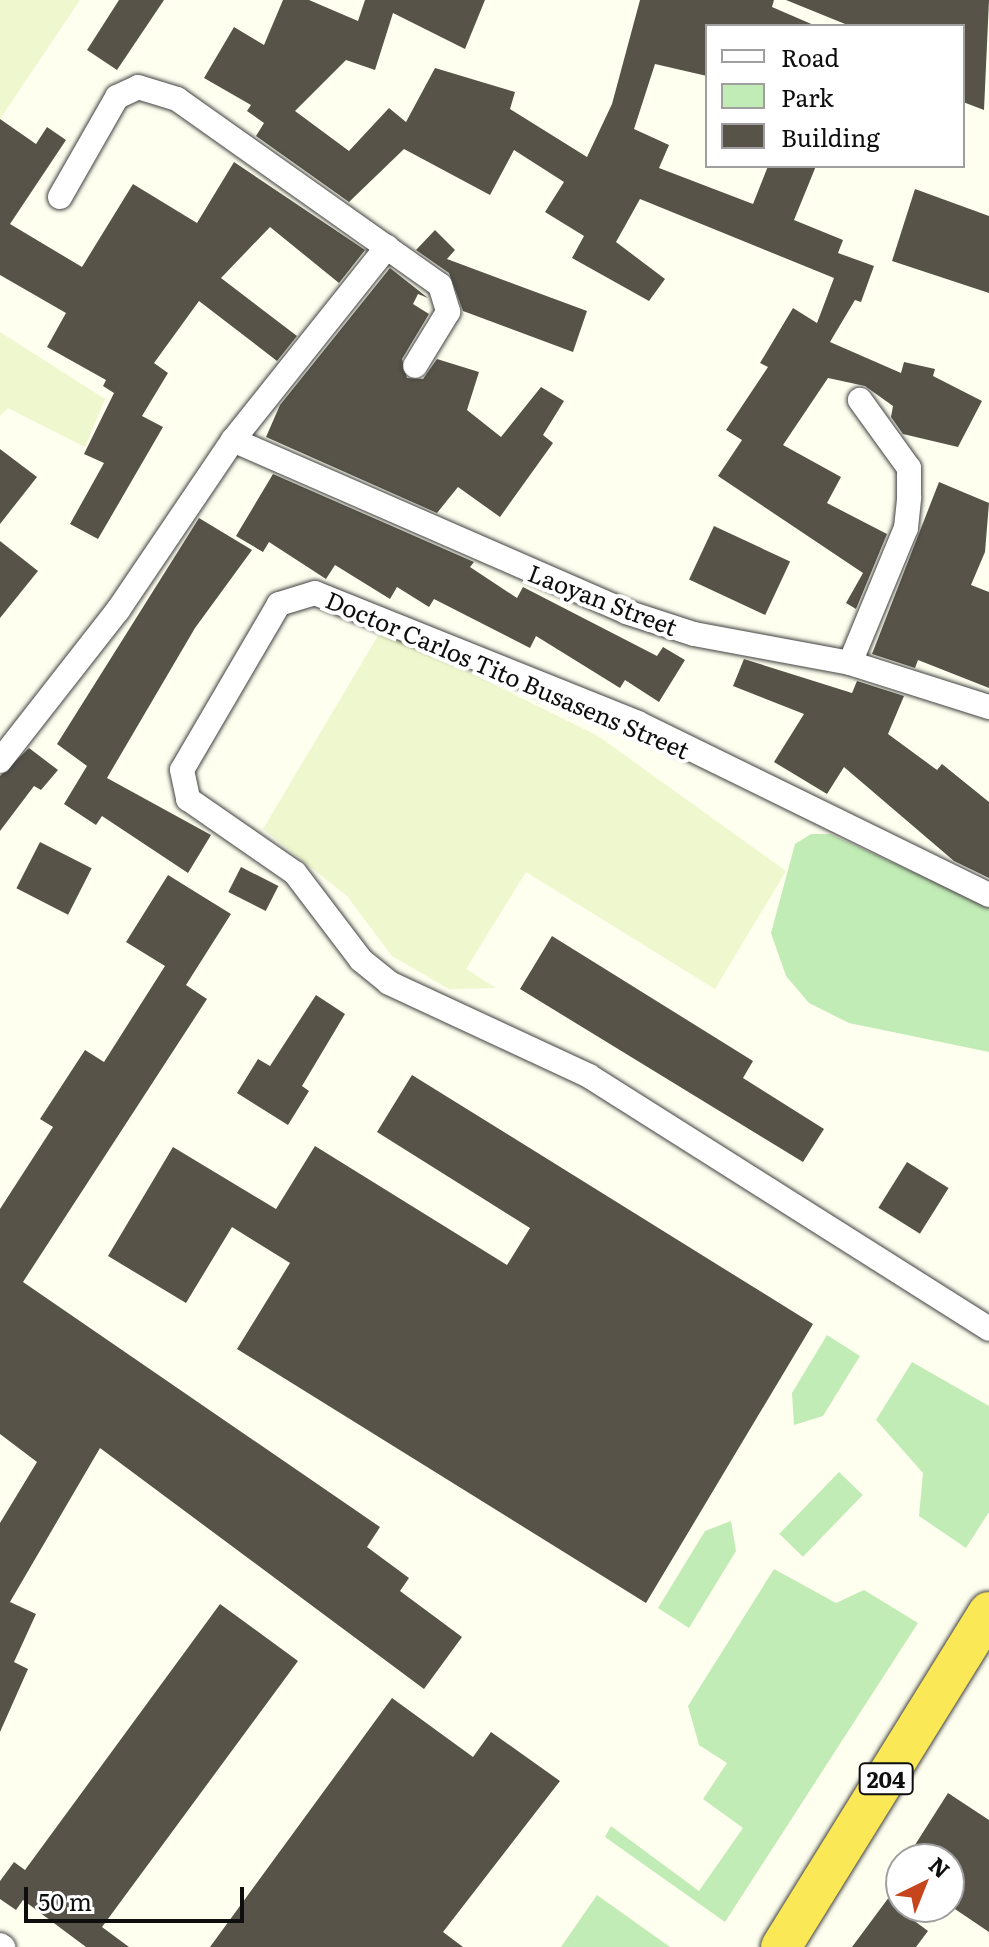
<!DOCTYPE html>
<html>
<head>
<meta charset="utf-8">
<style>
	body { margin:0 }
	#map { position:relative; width:989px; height:1947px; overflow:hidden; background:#feffef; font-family:Literata,serif }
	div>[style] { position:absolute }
	.farmland>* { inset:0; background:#eef7cd }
	.green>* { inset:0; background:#c2ecb6; transform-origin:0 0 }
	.building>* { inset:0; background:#575349; transform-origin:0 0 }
	.roads { filter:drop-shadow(0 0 2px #414141) drop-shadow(0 0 2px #414141) }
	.minor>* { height:24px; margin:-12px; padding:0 12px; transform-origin:12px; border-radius:12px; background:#fff }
	.trunk>* { height:40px; margin:-20px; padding:0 20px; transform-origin:20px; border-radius:20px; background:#fbe857 }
	span { translate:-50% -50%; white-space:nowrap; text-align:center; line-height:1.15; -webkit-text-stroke:8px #fff; paint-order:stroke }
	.shield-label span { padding:2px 6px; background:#fff; border:2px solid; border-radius:6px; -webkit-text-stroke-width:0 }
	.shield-label { font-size:22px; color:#0e0e0e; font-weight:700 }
	.street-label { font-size:24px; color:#0e0e0e }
	.legend { position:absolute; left:705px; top:24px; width:260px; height:144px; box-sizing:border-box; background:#fff; border:2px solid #9f9f9f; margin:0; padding:10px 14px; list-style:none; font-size:24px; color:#0e0e0e }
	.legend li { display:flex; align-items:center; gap:16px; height:40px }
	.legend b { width:40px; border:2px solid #9f9f9f }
	.north { position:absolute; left:885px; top:1843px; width:80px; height:80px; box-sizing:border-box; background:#fff; border:2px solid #9f9f9f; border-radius:50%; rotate:43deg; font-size:22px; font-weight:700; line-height:32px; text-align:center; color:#0e0e0e }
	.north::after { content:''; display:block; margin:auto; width:28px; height:36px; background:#c6451d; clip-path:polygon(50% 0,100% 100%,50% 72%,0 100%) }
	.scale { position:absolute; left:24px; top:1887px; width:220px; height:36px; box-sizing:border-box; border:4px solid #0e0e0e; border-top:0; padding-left:10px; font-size:24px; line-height:28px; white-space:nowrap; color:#0e0e0e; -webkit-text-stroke:6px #fff; paint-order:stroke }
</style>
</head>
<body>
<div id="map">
	<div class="farmland">
		<div style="clip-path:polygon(0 0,80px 0,0 119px)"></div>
		<div style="clip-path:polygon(0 332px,105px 399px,85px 447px,8px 408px,0 416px)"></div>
		<div style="clip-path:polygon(382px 629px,598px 736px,786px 871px,715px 989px,526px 872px,466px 969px,496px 988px,449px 989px,392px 956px,347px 896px,263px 829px)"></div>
	</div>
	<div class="green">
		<div style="clip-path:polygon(811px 834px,830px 834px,989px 907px,989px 1052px,849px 1023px,809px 1003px,786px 976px,771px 933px,795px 844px)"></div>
		<div style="clip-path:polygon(827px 1335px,860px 1356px,823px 1416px,794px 1425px,792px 1393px)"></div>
		<div style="clip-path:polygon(912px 1362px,989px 1406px,989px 1512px,966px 1548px,919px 1516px,923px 1473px,876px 1420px)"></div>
		<div style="left:839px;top:1472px;width:33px;height:86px;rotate:44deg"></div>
		<div style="clip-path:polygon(731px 1521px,736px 1551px,689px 1628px,658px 1608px,705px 1531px)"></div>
		<div style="clip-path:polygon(774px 1569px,836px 1603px,864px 1590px,918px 1623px,725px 1922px,605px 1837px,611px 1826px,699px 1891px,743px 1828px,703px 1799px,727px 1763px,699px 1745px,688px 1706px)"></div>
		<div style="clip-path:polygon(597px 1895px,670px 1947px,561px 1947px)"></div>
	</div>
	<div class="building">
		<div style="clip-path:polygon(119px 0,164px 0,117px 70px,87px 50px)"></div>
		<div style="clip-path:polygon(283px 0,309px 0,358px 21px,365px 0,485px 0,465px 49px,393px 13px,375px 70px,346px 60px,295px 111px,349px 151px,389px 108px,406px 122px,435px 68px,515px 92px,510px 109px,587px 157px,612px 104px,640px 0,774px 0,772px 7px,816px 26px,707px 26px,707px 76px,655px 64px,634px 129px,669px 145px,659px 168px,753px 204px,768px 166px,816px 166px,794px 220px,843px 240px,838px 253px,874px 266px,861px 302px,855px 300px,830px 342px,901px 373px,904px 362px,935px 369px,933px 376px,982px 401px,958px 447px,903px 434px,891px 417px,893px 406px,865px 386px,828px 378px,783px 445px,841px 477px,827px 503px,887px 534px,856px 609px,846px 603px,863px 573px,718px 476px,742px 440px,726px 430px,768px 367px,760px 363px,793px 308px,817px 323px,834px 278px,640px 199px,616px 242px,665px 279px,649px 301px,572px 258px,584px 236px,545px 212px,564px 182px,514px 150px,490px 195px,404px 149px,349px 202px,256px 136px,264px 123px,247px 111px,251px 105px,204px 78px,234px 27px,264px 45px)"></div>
		<div style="clip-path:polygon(786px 0,989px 0,984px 110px,963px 102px,963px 26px,850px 26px)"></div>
		<div style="clip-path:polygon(0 119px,36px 144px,47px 127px,66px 140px,10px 224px,82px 267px,133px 184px,197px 223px,234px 162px,365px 250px,339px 283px,270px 227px,221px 278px,297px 336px,277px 361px,199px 301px,154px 363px,168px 373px,142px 416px,163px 427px,98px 539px,70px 524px,104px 463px,84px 454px,114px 393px,103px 386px,106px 380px,47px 347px,66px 313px,0 275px)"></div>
		<div style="clip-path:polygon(915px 189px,989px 216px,989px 293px,892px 261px)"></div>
		<div style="clip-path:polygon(435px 230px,455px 250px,447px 259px,587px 311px,573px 352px,463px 311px,449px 273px,416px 250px)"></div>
		<div style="clip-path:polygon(390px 268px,428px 298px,418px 294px,413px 304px,429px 314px,402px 359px,407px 378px,423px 379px,437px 359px,479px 372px,467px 410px,501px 437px,541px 387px,564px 401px,543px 435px,553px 443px,500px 517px,458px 487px,437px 513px,266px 437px,280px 405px)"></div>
		<div style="clip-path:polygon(0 449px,37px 477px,0 524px)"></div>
		<div style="clip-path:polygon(273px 474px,474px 562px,470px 567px,517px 598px,523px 587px,657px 656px,663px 647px,685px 660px,659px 702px,625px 680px,620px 688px,536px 636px,530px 648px,434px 599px,429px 607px,397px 587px,390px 599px,335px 565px,326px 579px,269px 542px,263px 552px,236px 536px)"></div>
		<div style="clip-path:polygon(939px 482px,989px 503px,985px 552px,971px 585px,989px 592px,989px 688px,918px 660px,915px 668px,872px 654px)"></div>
		<div style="clip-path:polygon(199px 518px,252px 550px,195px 628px,107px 778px,211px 835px,188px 873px,102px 816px,96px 825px,64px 804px,87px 766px,57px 744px)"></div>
		<div style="left:714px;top:526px;width:84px;height:59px;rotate:25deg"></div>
		<div style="clip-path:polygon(0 541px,38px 571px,0 618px)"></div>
		<div style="clip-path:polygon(744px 659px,852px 693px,857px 681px,904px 696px,888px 734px,937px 770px,942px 764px,989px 802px,989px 878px,954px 861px,844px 767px,827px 794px,774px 762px,804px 714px,733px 686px)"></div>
		<div style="clip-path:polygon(29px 748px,58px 770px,41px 790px,34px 786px,0 831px,0 776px)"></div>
		<div style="left:40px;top:842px;width:58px;height:52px;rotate:27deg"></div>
		<div style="left:241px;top:867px;width:42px;height:28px;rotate:27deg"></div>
		<div style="clip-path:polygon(168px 875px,231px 914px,186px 985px,207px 999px,23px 1282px,380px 1527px,367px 1547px,409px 1578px,400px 1591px,462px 1637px,424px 1689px,100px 1448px,10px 1602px,36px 1614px,14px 1662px,28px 1669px,0 1732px,0 1523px,37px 1462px,0 1434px,0 1209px,53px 1127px,40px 1119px,85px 1050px,104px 1062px,165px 966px,126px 942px)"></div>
		<div style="clip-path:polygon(552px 936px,753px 1061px,743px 1078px,824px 1129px,803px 1162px,520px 989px)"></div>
		<div style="clip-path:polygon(316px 995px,345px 1014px,302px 1086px,309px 1091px,288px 1125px,237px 1093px,258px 1059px,270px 1066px)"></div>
		<div style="clip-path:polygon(412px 1075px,813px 1324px,646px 1603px,237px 1349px,290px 1263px,232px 1227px,186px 1303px,108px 1256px,173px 1147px,276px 1209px,315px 1146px,507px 1265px,530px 1228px,377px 1132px)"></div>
		<div style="left:907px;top:1162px;width:49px;height:54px;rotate:32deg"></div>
		<div style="clip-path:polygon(220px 1604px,298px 1661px,102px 1927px,129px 1947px,86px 1947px,23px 1900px,16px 1910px,0 1899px,0 1881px,14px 1862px,25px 1870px)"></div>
		<div style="clip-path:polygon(392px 1698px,473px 1757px,491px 1732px,560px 1781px,443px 1932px,463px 1947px,210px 1947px)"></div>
		<div style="clip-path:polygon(948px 1793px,989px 1820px,989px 1932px,949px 1905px,949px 1859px,906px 1859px)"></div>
		<div style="clip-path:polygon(901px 1881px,901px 1911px,928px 1931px,916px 1947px,852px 1947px)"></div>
	</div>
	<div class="roads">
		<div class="minor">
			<div style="left:60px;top:197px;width:115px;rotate:-60.3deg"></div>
			<div style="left:117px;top:97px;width:23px;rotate:-25deg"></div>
			<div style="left:138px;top:87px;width:41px;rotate:17.1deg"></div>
			<div style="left:177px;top:99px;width:322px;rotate:35.3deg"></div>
			<div style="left:440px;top:285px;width:28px;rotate:73deg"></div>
			<div style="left:448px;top:312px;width:63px;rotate:121.4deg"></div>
			<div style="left:233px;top:440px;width:429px;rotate:23.6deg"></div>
			<div style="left:626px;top:612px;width:71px;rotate:17.9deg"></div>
			<div style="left:694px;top:634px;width:159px;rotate:10.5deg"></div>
			<div style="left:850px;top:663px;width:146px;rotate:17.6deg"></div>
			<div style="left:850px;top:663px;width:146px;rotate:-67.5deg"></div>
			<div style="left:906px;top:528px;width:31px;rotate:-84deg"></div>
			<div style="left:909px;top:497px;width:29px;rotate:-90deg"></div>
			<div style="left:909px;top:468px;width:84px;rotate:-125.8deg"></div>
			<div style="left:0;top:761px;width:192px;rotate:-52deg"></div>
			<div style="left:118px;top:610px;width:205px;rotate:-55.9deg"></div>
			<div style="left:233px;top:440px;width:247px;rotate:-51.4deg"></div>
			<div style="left:989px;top:895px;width:391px;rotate:-153.9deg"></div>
			<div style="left:638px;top:723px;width:348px;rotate:-158.1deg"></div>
			<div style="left:315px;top:593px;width:38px;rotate:163deg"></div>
			<div style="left:279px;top:604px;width:192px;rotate:120.3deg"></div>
			<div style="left:182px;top:770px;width:30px;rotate:78deg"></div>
			<div style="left:188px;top:799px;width:130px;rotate:34.7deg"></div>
			<div style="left:295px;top:873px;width:109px;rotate:52.8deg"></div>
			<div style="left:361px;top:960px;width:36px;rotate:39deg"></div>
			<div style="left:389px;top:983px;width:221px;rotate:24.9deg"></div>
			<div style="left:589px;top:1076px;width:473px;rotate:32.3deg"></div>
			<div style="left:0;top:1945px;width:4px;rotate:34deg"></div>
		</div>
		<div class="trunk">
			<div style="left:781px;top:1947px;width:394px;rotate:-58.2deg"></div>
		</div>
	</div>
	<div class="shield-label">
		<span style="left:886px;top:1779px">204</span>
	</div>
	<div class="street-label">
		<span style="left:603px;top:599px;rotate:21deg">Laoyan Street</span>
		<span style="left:508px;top:674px;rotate:23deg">Doctor Carlos Tito Busasens Street</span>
	</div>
	<ul class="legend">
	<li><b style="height:10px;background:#fff"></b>Road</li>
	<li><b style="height:22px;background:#c2ecb6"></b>Park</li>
	<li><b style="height:22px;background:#575349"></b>Building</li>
	</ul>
	<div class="north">N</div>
	<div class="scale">50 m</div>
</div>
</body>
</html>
